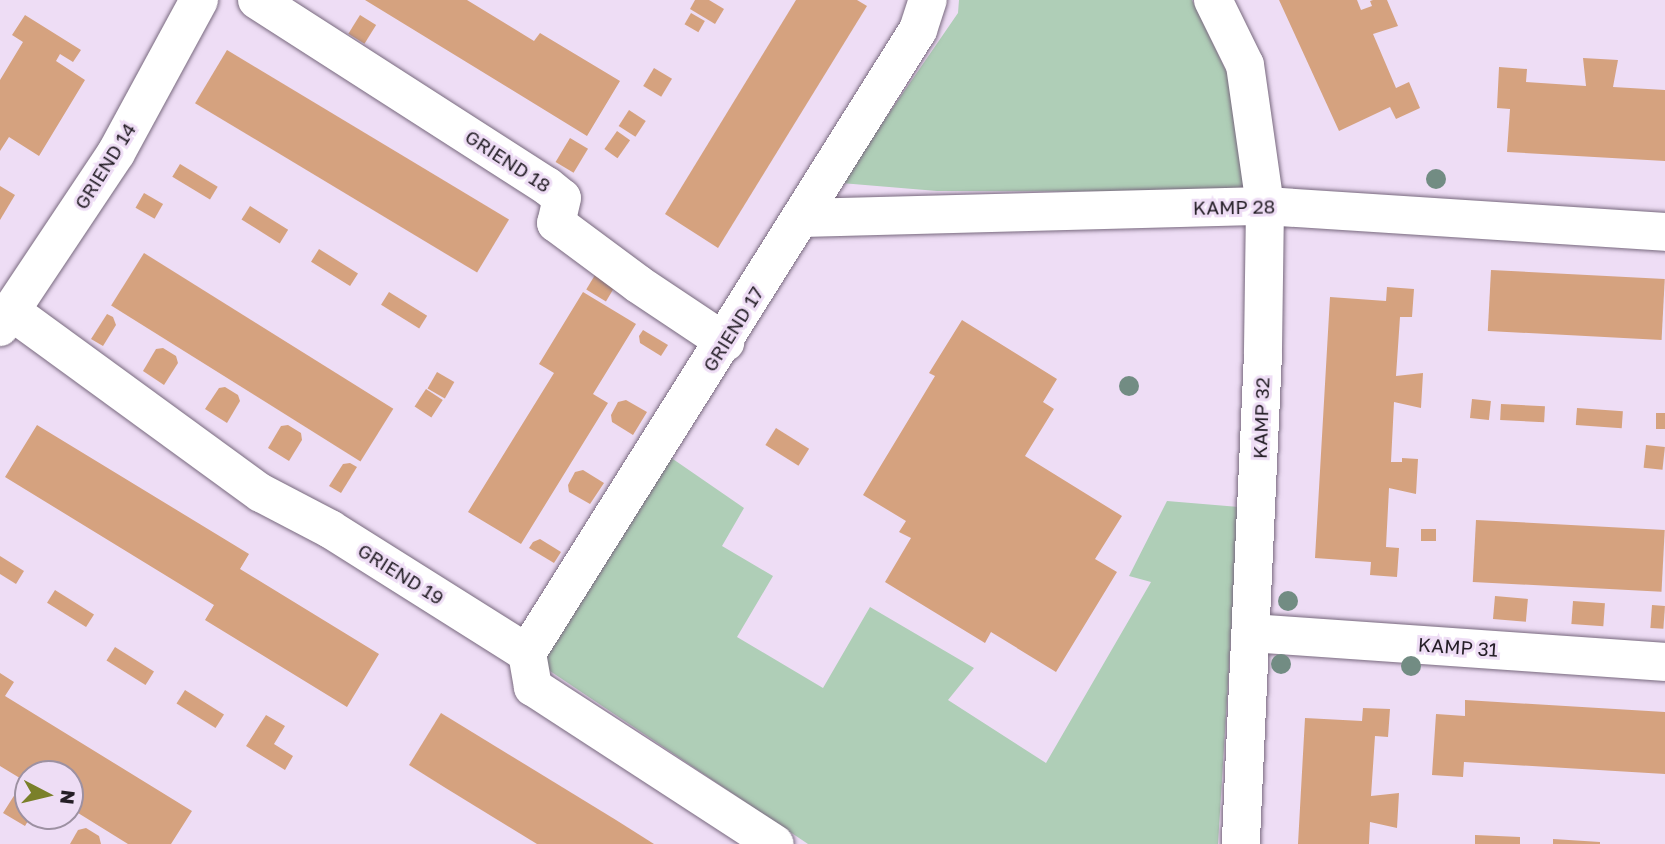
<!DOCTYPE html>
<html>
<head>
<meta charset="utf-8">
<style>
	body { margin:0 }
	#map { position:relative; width:1665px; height:844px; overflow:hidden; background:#eeddf5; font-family:"Golos Text",sans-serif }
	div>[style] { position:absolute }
	.green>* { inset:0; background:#afceb7 }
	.building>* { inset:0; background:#d5a27f; transform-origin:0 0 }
	.roads { filter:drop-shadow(0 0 2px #78697e) drop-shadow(0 0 2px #78697e) }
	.minor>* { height:38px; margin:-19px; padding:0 19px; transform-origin:19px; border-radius:19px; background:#fff }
	.trees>* { width:20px; height:20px; margin:-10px; border-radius:50%; background:#728c83 }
	span { translate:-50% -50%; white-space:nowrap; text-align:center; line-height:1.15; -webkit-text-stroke:6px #eeddf5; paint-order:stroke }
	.street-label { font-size:19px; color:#241e26 }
	.north { position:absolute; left:14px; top:760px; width:70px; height:70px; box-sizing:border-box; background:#eeddf5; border:2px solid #9d91a2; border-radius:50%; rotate:97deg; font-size:19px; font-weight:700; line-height:28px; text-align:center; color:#241e26 }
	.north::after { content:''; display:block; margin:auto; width:24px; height:32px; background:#7a802a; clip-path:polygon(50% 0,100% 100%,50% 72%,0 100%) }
</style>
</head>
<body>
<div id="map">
	<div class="green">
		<div style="clip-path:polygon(959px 0,1192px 0,1247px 115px,1255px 192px,937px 191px,841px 183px,958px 13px)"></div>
		<div style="clip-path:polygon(670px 457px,744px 508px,722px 546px,773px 576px,737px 637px,823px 688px,870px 607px,974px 668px,948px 700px,1046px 763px,1151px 582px,1129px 576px,1167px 501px,1239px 507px,1218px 844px,808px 844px,550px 671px,543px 657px)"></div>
	</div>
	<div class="building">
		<div style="clip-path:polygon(365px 0,467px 0,534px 41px,540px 33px,620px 81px,587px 136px)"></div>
		<div style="clip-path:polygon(695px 0,709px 0,724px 9px,715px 24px,690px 9px)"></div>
		<div style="clip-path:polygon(796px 0,857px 0,867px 6px,718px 248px,665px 214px)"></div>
		<div style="clip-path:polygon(1279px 0,1357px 0,1361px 10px,1372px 6px,1370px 1px,1373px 0,1387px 0,1398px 26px,1373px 34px,1396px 88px,1409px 82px,1420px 108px,1396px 119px,1390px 107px,1339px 131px)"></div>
		<div style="left:691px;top:13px;width:16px;height:13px;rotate:30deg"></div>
		<div style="clip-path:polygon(25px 15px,81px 50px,73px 62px,60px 54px,56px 61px,85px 80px,39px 156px,9px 137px,0 151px,0 80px,23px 42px,12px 35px)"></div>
		<div style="left:360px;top:15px;width:19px;height:22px;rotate:32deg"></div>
		<div style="left:227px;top:50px;width:329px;height:62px;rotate:31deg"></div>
		<div style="clip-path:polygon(1583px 58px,1618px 60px,1613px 87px,1665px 90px,1665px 161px,1507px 152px,1510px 109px,1497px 108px,1499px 67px,1527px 69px,1526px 82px,1586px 86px)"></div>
		<div style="left:654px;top:68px;width:21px;height:21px;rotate:31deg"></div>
		<div style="left:629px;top:110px;width:20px;height:19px;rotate:33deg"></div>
		<div style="left:617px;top:131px;width:16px;height:22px;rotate:35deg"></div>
		<div style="left:570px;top:138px;width:21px;height:28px;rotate:31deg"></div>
		<div style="left:180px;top:164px;width:44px;height:15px;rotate:31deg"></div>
		<div style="clip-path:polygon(0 186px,15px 195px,0 220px)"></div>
		<div style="left:144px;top:193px;width:22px;height:17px;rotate:30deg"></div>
		<div style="left:250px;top:206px;width:45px;height:16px;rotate:32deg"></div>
		<div style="left:319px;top:249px;width:46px;height:15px;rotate:32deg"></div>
		<div style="left:144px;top:253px;width:294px;height:62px;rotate:32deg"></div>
		<div style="left:1491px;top:270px;width:174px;height:61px;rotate:3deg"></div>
		<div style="left:595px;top:275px;width:23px;height:17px;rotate:31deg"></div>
		<div style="clip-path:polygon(1387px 287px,1414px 289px,1412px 317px,1400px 317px,1396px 376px,1423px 373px,1421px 408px,1394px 402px,1391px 462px,1402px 462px,1402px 458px,1418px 459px,1416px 494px,1389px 488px,1386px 547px,1399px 548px,1397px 577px,1370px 575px,1371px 562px,1315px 558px,1330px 297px,1386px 301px)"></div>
		<div style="left:389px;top:292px;width:45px;height:15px;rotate:32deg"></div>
		<div style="clip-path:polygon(583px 292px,636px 324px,593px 394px,608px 403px,521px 544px,468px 512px,554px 373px,539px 364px)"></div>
		<div style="clip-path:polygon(107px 314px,113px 317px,116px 325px,103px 346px,91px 339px)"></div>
		<div style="clip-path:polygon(962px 320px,1057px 379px,1043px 402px,1054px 409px,1025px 456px,1122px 516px,1095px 559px,1117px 572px,1056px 672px,991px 632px,985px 643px,885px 582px,911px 538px,899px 532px,906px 521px,863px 495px,935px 376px,929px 373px)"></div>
		<div style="clip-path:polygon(643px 330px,668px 345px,661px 356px,640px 343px,639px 336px)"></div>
		<div style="clip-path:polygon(163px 348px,176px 356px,178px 363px,164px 385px,143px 371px,156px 349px)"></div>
		<div style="left:437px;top:372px;width:20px;height:19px;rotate:30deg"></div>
		<div style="clip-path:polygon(225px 387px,238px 395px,240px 401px,227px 423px,205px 409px,219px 388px)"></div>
		<div style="left:426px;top:389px;width:20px;height:21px;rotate:33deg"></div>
		<div style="left:1472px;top:399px;width:19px;height:19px;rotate:6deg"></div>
		<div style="clip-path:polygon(626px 400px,647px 412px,633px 435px,612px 422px,611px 415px,618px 402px)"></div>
		<div style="left:1501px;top:404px;width:44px;height:16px;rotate:3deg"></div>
		<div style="left:1577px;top:408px;width:46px;height:17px;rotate:4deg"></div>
		<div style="left:1656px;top:413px;width:9px;height:16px"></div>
		<div style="clip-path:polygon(37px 425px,249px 554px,240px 569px,379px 654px,347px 707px,205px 620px,214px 605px,5px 477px)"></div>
		<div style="clip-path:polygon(288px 425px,301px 433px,302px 440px,289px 461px,268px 448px,281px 426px)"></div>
		<div style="left:776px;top:428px;width:39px;height:20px;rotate:32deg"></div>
		<div style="left:1646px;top:445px;width:19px;height:23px;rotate:6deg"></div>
		<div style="clip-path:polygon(350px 463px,357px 467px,341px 493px,329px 486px,343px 464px)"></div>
		<div style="clip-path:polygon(583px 470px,604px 483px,590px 504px,569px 492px,568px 485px,575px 472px)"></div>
		<div style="left:1476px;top:520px;width:189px;height:62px;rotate:3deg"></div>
		<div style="left:1421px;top:529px;width:15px;height:12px"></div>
		<div style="clip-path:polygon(540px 539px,561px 552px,554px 563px,529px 548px,533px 542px)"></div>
		<div style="clip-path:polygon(0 556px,24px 571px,16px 584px,0 574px)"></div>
		<div style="left:55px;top:590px;width:46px;height:15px;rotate:32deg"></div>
		<div style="left:1495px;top:596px;width:33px;height:23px;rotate:5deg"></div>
		<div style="left:1573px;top:601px;width:32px;height:23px;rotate:4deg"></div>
		<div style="left:1652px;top:605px;width:13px;height:23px;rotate:4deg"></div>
		<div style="left:115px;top:647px;width:46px;height:16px;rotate:32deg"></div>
		<div style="clip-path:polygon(0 673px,14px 682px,5px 696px,192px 811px,171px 844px,128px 844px,70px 808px,70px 774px,28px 774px,28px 783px,0 766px)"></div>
		<div style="left:185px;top:690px;width:46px;height:16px;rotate:32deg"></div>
		<div style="clip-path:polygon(1465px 700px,1665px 712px,1665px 774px,1464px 762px,1463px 777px,1432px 775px,1436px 714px,1465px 716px)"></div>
		<div style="clip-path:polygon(1363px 708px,1390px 709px,1388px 737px,1375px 736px,1371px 796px,1399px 793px,1397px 828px,1370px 822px,1369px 844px,1298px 844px,1305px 718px,1362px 721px)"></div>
		<div style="clip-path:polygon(441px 713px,616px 820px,654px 844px,537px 844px,444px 787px,409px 765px)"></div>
		<div style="clip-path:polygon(266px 715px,285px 726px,274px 744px,293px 756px,285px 770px,246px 746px)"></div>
		<div style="clip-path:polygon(23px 790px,28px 793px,28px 816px,31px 816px,25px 826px,3px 813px,17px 791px)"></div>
		<div style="clip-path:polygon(86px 828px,99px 836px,101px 844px,70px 844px,78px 830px)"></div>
		<div style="clip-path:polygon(1475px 835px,1520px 837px,1520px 844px,1475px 844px)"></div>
		<div style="clip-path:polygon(1553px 839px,1600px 842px,1600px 844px,1553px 844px)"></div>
	</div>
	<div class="roads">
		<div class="minor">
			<div style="left:257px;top:0;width:345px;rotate:32.7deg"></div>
			<div style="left:547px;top:186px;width:19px;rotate:39deg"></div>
			<div style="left:562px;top:198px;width:26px;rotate:103deg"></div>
			<div style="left:556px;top:223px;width:102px;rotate:36.6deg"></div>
			<div style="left:638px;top:284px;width:105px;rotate:33.7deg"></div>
			<div style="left:1213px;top:0;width:72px;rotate:63.8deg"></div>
			<div style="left:1245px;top:65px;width:142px;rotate:81.9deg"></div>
			<div style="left:1265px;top:206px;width:148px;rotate:90.8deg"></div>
			<div style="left:1263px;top:354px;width:490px;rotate:92.6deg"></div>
			<div style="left:802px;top:218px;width:463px;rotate:-1.5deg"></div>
			<div style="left:1265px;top:206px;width:401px;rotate:3.7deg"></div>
			<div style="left:11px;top:311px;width:309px;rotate:36.1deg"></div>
			<div style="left:261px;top:493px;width:78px;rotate:27.6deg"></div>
			<div style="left:330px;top:529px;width:233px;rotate:32.2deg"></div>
			<div style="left:527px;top:653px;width:35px;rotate:80deg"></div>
			<div style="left:533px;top:687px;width:288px;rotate:33deg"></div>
			<div style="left:0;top:327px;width:209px;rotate:-56.3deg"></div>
			<div style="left:116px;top:153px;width:174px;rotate:-61.5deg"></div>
			<div style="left:1252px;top:633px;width:414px;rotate:4deg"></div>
			<div style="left:527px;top:653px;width:736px;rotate:-57.89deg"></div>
			<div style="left:918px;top:30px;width:32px;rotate:-72deg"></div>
		</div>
	</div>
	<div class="trees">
		<div style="left:1436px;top:179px"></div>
		<div style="left:1129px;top:386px"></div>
		<div style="left:1288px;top:601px"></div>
		<div style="left:1281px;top:664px"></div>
		<div style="left:1411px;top:666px"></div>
	</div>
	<div class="street-label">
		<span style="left:508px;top:161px;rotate:33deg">GRIEND 18</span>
		<span style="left:105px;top:166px;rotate:-58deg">GRIEND 14</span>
		<span style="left:1234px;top:207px;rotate:-1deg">KAMP 28</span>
		<span style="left:733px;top:329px;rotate:-58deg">GRIEND 17</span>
		<span style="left:1261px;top:418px;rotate:-88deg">KAMP 32</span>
		<span style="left:401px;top:574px;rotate:32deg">GRIEND 19</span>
		<span style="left:1458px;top:647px;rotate:4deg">KAMP 31</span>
	</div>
	<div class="north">N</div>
</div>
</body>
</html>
